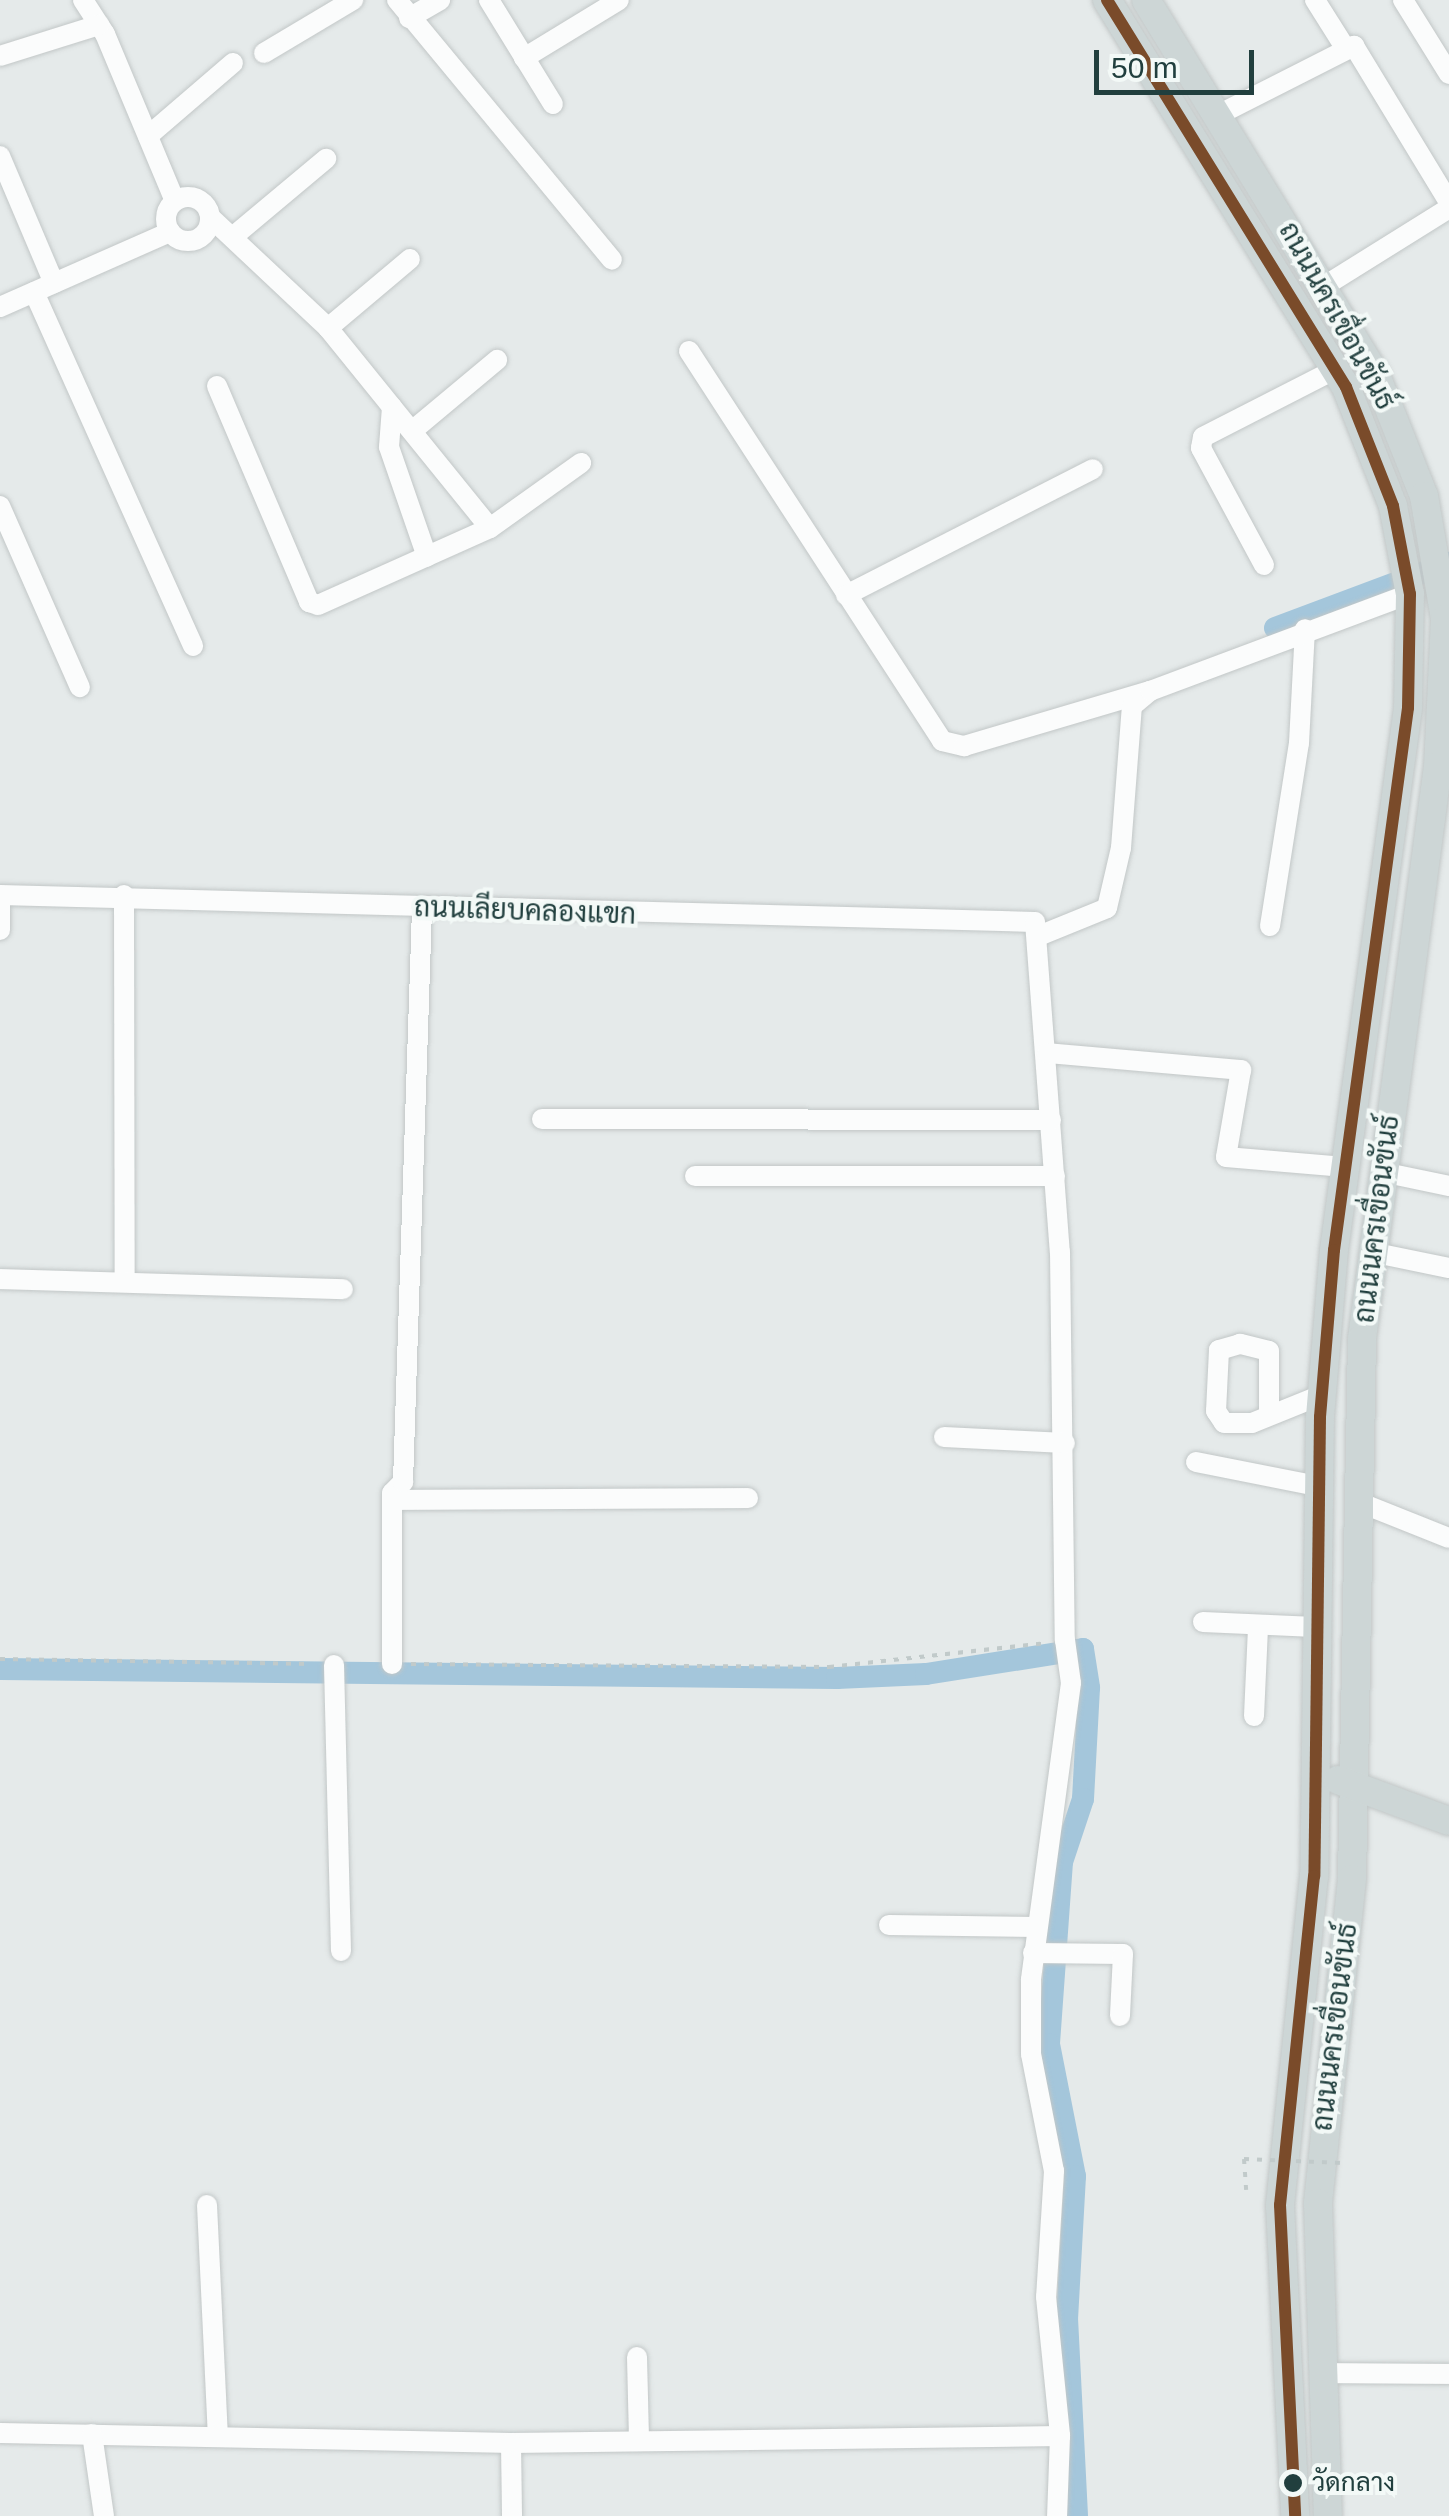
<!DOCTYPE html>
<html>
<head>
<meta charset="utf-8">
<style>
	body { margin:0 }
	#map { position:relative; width:1449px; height:2516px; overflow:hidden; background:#e5eaea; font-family:Helvetica,Sarabun,sans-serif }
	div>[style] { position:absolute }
	.canal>* { height:22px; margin:-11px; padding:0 11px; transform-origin:11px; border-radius:11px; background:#a4c6db }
	.path>* { height:4px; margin-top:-2px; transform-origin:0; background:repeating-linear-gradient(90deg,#c1caca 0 5px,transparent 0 13px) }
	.roads { filter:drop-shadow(0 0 2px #c2c7c7) drop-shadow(0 0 2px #c2c7c7) }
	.minor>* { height:20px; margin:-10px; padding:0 10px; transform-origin:10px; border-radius:10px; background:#fbfcfc }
	.minor>.ring { margin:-10px; padding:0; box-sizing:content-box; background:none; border:20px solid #fbfcfc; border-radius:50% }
	.major>* { height:28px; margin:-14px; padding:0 14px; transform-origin:14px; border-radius:14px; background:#cdd6d6 }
	.path-bridge>* { height:4px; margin-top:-2px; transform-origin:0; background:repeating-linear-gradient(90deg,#c1caca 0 5px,transparent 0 13px) }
	.bus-1>* { height:12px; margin:-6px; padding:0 6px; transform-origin:6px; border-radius:6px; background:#7a4b2a }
	.dots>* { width:28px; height:28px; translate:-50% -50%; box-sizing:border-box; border:5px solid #f3f9f7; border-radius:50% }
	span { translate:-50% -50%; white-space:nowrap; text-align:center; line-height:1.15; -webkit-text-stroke:8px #f3f9f7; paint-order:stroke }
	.bus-label { font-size:26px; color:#213f3e }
	.left { translate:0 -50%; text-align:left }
	.street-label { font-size:28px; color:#213f3e }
	.scale { position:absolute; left:1094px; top:50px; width:160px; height:45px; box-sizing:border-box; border:5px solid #213f3e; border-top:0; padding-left:12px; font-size:30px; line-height:35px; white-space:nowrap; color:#213f3e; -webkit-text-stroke:8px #f3f9f7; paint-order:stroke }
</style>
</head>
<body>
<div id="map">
	<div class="canal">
		<div style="left:1275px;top:628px;width:186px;rotate:-20.5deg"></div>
		<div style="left:0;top:1669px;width:837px;rotate:0.62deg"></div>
		<div style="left:837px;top:1678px;width:89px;rotate:-2.6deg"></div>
		<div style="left:926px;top:1674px;width:159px;rotate:-9deg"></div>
		<div style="left:1083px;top:1649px;width:39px;rotate:81deg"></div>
		<div style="left:1089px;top:1688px;width:111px;rotate:93.1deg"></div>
		<div style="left:1083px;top:1799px;width:66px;rotate:108.4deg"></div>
		<div style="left:1062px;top:1862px;width:182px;rotate:94.1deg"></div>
		<div style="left:1049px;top:2044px;width:135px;rotate:78.9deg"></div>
		<div style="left:1075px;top:2176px;width:142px;rotate:93.2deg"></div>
		<div style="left:1067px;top:2318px;width:198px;rotate:87.1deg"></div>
	</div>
	<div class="path">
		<div style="left:0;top:1659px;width:312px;rotate:0.9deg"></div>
		<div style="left:411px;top:1664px;width:418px;rotate:0.4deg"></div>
		<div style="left:829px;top:1667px;width:217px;rotate:-6.3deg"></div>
		<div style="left:1244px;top:2159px;width:31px;rotate:86deg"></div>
	</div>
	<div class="roads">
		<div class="minor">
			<div style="left:83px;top:0;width:40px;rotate:57.1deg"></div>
			<div style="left:105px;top:34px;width:181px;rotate:67.3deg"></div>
			<div style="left:397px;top:0;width:337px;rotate:50.4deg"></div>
			<div style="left:489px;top:0;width:122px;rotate:58.4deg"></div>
			<div style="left:1315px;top:0;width:54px;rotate:57.8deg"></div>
			<div style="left:1403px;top:0;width:87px;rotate:58.1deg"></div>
			<div style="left:409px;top:18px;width:36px;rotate:-30deg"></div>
			<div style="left:264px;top:53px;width:104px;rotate:-30.8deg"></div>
			<div style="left:0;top:56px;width:104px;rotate:-17.4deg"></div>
			<div style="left:524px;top:58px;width:111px;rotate:-31.4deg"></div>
			<div style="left:1218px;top:115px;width:153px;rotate:-26.9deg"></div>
			<div style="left:1354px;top:46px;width:183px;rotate:58.7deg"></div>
			<div style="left:148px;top:136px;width:112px;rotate:-40.7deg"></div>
			<div style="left:0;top:156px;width:138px;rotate:67deg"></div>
			<div class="ring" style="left:166px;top:197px;width:24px;height:24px"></div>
			<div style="left:210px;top:217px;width:162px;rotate:43.2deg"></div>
			<div style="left:328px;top:328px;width:257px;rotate:51deg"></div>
			<div style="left:235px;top:235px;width:119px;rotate:-39.9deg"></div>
			<div style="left:1326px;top:285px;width:145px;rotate:-32deg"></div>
			<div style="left:34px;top:292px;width:388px;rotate:65.8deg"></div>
			<div style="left:0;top:307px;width:186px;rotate:-23.8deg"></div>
			<div style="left:328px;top:328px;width:107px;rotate:-40.1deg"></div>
			<div style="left:689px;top:351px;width:465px;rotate:57deg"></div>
			<div style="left:942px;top:741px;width:23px;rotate:13deg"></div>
			<div style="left:964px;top:746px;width:194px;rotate:-16.5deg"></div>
			<div style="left:217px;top:386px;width:235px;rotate:66.9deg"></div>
			<div style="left:309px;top:602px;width:9px;rotate:18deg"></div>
			<div style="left:318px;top:605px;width:188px;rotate:-24.1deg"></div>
			<div style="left:490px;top:528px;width:112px;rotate:-35.5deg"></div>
			<div style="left:392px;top:407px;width:40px;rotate:94.3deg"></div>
			<div style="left:389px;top:447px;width:116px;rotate:70.9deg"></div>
			<div style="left:412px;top:431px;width:111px;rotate:-39.9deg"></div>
			<div style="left:0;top:506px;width:198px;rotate:66.2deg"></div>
			<div style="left:1264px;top:565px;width:133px;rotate:-118.3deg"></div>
			<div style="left:1201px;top:448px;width:11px;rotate:-80deg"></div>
			<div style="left:1203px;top:437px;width:149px;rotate:-27.1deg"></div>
			<div style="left:846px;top:595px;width:277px;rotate:-27deg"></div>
			<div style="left:0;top:895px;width:1035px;rotate:1.49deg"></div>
			<div style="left:1035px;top:922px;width:331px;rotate:85.7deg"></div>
			<div style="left:1060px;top:1252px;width:388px;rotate:89.3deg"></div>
			<div style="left:1065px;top:1640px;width:43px;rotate:82.1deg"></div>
			<div style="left:1071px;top:1683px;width:300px;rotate:97.7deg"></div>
			<div style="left:1031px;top:1980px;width:74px;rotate:90deg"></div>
			<div style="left:1031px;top:2054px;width:119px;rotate:78.9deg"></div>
			<div style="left:1054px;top:2171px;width:126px;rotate:93.6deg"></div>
			<div style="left:1046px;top:2297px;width:140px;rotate:84.2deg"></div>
			<div style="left:1060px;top:2436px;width:80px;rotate:92.1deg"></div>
			<div style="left:124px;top:895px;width:387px;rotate:89.9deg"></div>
			<div style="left:1270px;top:926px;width:185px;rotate:-81deg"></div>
			<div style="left:1299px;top:743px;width:114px;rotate:-87deg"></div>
			<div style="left:0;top:930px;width:35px;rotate:-90deg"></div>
			<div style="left:1041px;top:935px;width:71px;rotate:-22.2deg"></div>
			<div style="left:1107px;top:908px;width:62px;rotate:-76.9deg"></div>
			<div style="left:1121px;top:848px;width:142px;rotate:-85.6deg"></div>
			<div style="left:1132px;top:706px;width:23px;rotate:-40deg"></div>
			<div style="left:1150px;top:691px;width:278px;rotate:-20.5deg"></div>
			<div style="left:1047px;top:1053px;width:195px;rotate:5deg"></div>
			<div style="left:1241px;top:1070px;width:88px;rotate:99.8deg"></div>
			<div style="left:1226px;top:1157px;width:119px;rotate:4.8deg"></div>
			<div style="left:542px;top:1119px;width:509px;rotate:0.11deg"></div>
			<div style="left:1382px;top:1172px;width:68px;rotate:11.8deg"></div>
			<div style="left:695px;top:1176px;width:360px"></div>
			<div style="left:1371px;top:1252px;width:80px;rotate:11.6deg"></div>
			<div style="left:0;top:1279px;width:343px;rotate:1.7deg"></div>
			<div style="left:1269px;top:1415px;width:64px;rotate:-90deg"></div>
			<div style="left:1269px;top:1351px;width:30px;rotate:-166deg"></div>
			<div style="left:1240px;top:1344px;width:22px;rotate:164deg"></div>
			<div style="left:1219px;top:1350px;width:61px;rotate:92.8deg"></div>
			<div style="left:1216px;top:1411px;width:14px;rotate:56deg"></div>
			<div style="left:1224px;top:1423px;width:28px"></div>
			<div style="left:1252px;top:1423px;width:74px;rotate:-22.1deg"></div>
			<div style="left:944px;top:1437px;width:121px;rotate:2.8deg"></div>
			<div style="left:1196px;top:1462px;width:123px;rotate:11.2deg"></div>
			<div style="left:392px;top:1500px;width:356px;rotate:-0.3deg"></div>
			<div style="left:1356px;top:1501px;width:100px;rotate:21.7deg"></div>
			<div style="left:1203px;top:1622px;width:112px;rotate:2.6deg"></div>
			<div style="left:392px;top:1664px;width:171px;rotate:-90deg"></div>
			<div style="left:392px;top:1493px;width:16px;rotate:-45deg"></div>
			<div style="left:403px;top:1482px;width:574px;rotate:-88.1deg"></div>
			<div style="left:334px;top:1665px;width:286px;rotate:88.6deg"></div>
			<div style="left:1254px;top:1716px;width:89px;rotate:-87.4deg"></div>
			<div style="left:889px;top:1925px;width:147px;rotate:0.8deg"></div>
			<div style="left:1033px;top:1953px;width:90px;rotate:0.6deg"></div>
			<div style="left:1123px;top:1954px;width:62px;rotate:92.8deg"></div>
			<div style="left:207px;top:2205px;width:231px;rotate:87.3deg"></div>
			<div style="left:637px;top:2357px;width:84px;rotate:88.6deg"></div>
			<div style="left:1321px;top:2373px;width:128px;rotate:0.4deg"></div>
			<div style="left:0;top:2433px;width:511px;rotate:1.12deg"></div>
			<div style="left:511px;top:2443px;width:549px;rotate:-0.73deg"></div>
			<div style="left:92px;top:2434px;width:83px;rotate:81.7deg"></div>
			<div style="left:511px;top:2443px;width:73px;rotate:89.2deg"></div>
		</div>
		<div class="major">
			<div style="left:1107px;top:0;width:455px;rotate:58.3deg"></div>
			<div style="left:1346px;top:387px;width:128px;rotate:68.4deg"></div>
			<div style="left:1393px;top:506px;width:90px;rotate:79.1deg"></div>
			<div style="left:1410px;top:594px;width:114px;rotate:91deg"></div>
			<div style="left:1408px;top:708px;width:547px;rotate:97.77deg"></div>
			<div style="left:1334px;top:1250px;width:168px;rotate:94.8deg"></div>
			<div style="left:1320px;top:1417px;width:459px;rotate:90.7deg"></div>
			<div style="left:1314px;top:1876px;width:331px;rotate:95.9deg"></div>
			<div style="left:1280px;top:2205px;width:311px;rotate:87.2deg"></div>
			<div style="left:1146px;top:0;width:438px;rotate:58.5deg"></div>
			<div style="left:1375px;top:373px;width:132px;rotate:68.3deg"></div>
			<div style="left:1424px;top:496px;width:125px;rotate:80.3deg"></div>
			<div style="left:1445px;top:619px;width:147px;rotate:92.7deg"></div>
			<div style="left:1438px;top:766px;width:578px;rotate:97.56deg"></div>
			<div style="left:1362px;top:1339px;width:540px;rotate:91.06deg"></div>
			<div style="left:1352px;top:1879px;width:326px;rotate:96deg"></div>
			<div style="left:1318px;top:2203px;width:313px;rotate:88.2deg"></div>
			<div style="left:1338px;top:1780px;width:118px;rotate:20.3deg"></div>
		</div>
	</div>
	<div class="path-bridge">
		<div style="left:1244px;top:2159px;width:99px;rotate:2.3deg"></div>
	</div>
	<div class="bus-1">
		<div style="left:1107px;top:0;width:455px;rotate:58.3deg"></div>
		<div style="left:1346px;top:387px;width:128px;rotate:68.4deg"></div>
		<div style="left:1393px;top:506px;width:90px;rotate:79.1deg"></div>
		<div style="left:1410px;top:594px;width:114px;rotate:91deg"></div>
		<div style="left:1408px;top:708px;width:547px;rotate:97.77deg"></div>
		<div style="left:1334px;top:1250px;width:168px;rotate:94.8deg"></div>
		<div style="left:1320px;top:1417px;width:459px;rotate:90.7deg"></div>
		<div style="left:1314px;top:1876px;width:331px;rotate:95.9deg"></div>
		<div style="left:1280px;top:2205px;width:311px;rotate:87.2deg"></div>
	</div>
	<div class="dots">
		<div style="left:1293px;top:2483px;background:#213f3e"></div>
	</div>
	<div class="bus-label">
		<span class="left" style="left:1312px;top:2483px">วัดกลาง</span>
	</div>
	<div class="street-label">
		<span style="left:1337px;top:316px;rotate:61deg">ถนนนครเขื่อนขันธ์</span>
		<span style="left:525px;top:911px;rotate:2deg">ถนนเลียบคลองแขก</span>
		<span style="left:1377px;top:1219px;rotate:-83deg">ถนนนครเขื่อนขันธ์</span>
		<span style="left:1335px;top:2027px;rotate:-83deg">ถนนนครเขื่อนขันธ์</span>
	</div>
	<div class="scale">50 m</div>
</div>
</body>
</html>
